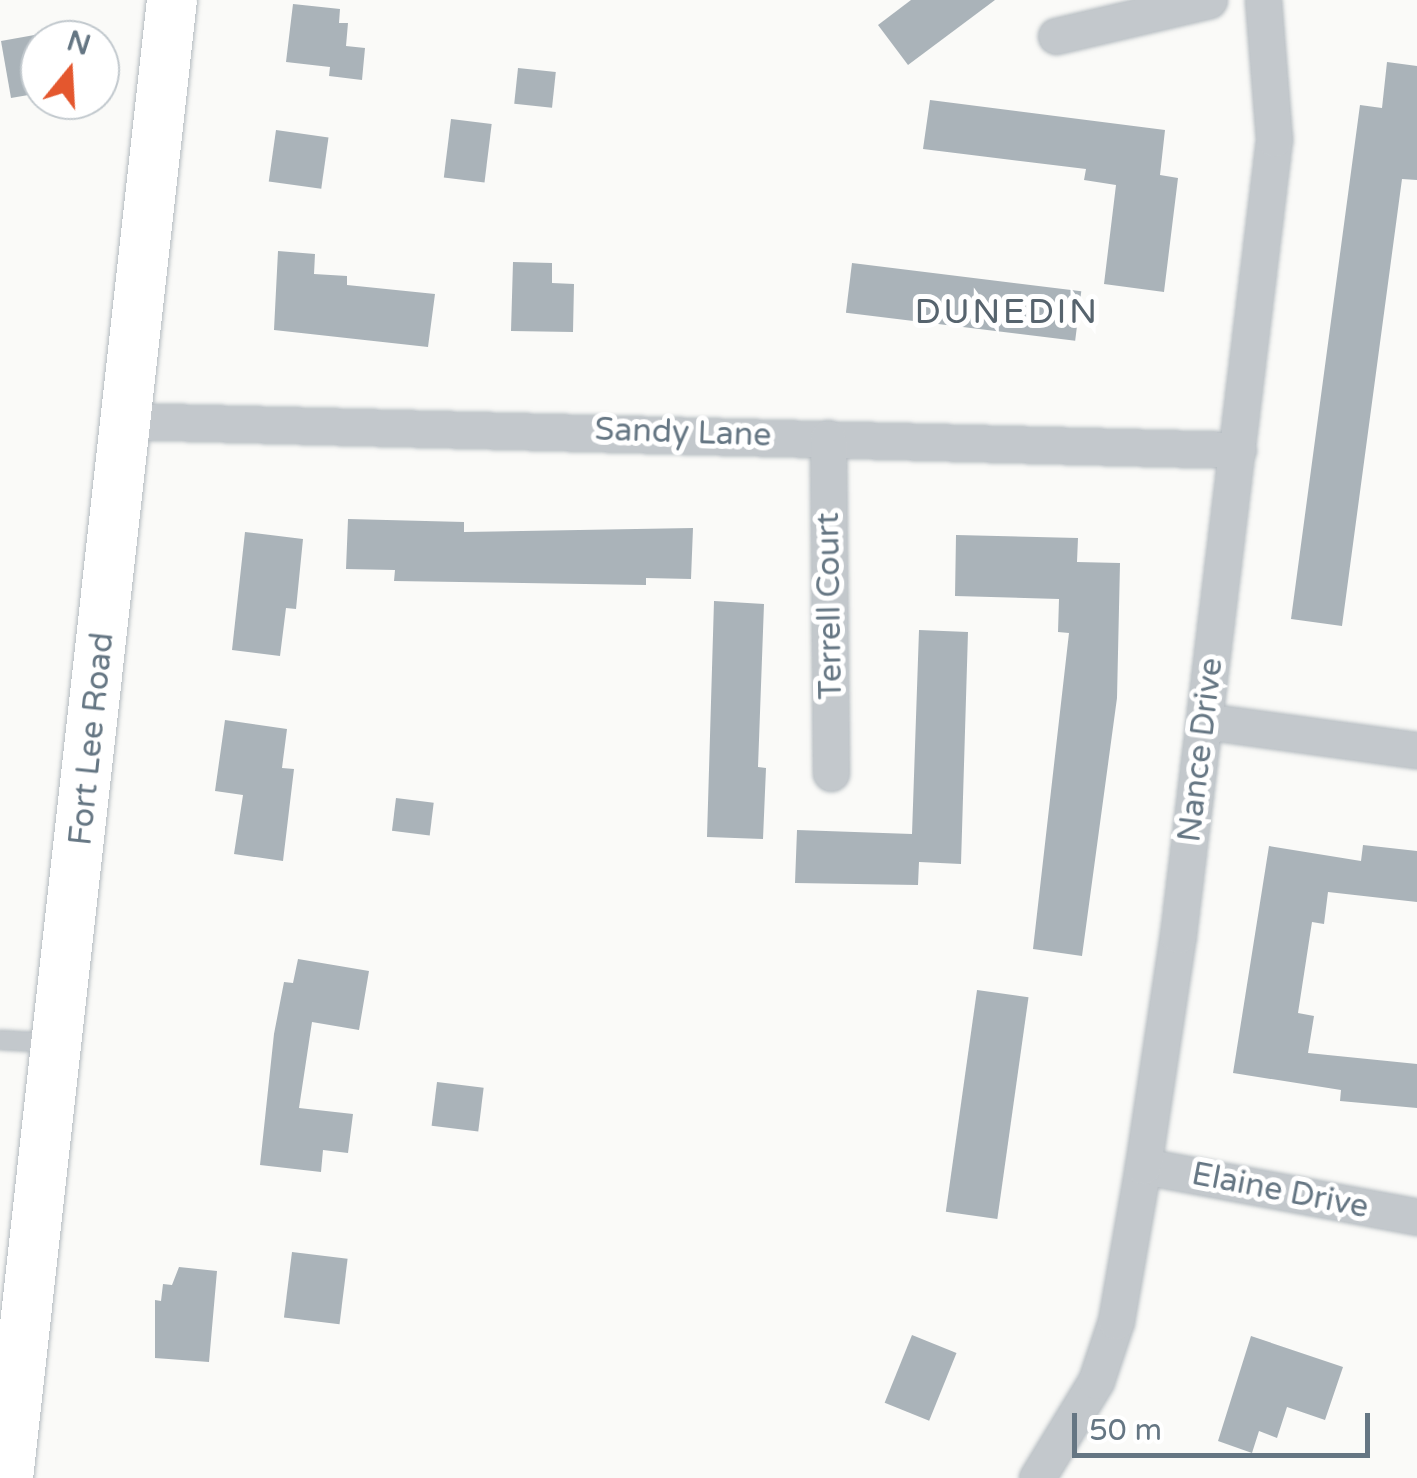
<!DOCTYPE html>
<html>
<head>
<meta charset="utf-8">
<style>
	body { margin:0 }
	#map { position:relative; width:1417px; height:1478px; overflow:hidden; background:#fafaf8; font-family:"Varela Round",sans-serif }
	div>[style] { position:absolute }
	.building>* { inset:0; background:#aab3b9; transform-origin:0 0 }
	.roads { filter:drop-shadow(0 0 2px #b3babf) drop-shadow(0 0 2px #b3babf) }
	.lane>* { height:18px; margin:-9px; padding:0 9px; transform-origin:9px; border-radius:9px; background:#c3c8cc }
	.street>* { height:35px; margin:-17.5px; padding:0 17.5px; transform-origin:17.5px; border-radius:17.5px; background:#c3c8cc }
	.secondary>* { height:50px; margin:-25px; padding:0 25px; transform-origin:25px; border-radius:25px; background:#fff }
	span { translate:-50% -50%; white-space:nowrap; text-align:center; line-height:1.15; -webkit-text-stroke:10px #fff; paint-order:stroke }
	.street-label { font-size:32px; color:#657683 }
	.neighbourhood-label { font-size:35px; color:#57646e; letter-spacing:2.5px }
	.north { position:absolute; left:20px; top:20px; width:100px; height:100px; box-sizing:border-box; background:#fff; border:2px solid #c1c8cd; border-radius:50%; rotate:18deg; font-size:28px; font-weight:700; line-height:40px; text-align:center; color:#657683 }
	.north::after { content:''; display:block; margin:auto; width:35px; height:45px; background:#e4572e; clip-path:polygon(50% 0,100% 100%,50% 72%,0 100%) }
	.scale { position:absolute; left:1072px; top:1413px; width:298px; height:45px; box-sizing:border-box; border:5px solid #657683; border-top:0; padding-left:12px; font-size:30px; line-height:35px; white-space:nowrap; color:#657683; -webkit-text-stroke:8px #fff; paint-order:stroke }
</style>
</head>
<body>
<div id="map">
	<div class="building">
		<div style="clip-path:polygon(911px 0,995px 0,908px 65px,878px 25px)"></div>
		<div style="clip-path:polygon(293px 4px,340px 9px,339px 23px,348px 23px,346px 46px,365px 48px,362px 80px,329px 76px,330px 67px,286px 62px)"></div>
		<div style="clip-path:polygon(40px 34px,40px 93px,11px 98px,1px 41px)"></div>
		<div style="clip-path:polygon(1387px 62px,1417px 66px,1417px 180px,1402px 179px,1342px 626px,1291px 619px,1360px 105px,1382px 108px)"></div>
		<div style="left:518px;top:68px;width:38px;height:36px;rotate:6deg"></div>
		<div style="clip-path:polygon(930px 100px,1165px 130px,1160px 175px,1178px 178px,1164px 292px,1104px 284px,1116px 185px,1084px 180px,1086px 169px,923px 149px)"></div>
		<div style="left:451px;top:119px;width:41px;height:59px;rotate:7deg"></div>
		<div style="left:276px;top:130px;width:53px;height:52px;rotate:8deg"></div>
		<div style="clip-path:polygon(278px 251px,315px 254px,314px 274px,347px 276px,347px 285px,435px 294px,428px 347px,274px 330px)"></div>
		<div style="clip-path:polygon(513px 262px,552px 263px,552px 283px,574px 284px,573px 332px,511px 331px)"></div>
		<div style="left:852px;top:263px;width:231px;height:50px;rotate:7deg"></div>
		<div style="clip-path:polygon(348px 519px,464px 522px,464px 532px,693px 528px,691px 579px,646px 578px,646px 585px,394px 581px,395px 570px,346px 569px)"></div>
		<div style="clip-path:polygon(245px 532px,303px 539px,296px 609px,286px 608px,280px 656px,232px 650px)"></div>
		<div style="clip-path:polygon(956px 535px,1078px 538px,1077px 562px,1120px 563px,1117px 698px,1082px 956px,1033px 949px,1069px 633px,1058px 632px,1059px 599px,955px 596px)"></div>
		<div style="clip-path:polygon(714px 601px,764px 604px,758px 767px,766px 768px,763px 839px,707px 837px)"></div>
		<div style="clip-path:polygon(919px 630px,968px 632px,961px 864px,919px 862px,918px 885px,795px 883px,797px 830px,912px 834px)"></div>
		<div style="clip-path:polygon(225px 720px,287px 729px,282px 768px,294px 769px,283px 861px,234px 854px,243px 795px,215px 791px)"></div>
		<div style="left:396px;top:798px;width:38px;height:33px;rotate:7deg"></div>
		<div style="clip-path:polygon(1363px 845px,1417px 851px,1417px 902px,1328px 892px,1324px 924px,1312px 922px,1298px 1013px,1314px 1016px,1308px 1053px,1417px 1064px,1417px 1108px,1340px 1101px,1341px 1090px,1233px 1073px,1269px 846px,1361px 861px)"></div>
		<div style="clip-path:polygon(298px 959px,369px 971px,359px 1030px,312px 1022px,299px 1108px,353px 1114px,348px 1153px,323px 1150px,321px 1172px,260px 1165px,274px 1034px,284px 982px,293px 983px)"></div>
		<div style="left:977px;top:990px;width:52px;height:224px;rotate:8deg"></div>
		<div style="left:437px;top:1082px;width:47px;height:44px;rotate:7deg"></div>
		<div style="left:292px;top:1252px;width:56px;height:66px;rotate:7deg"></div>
		<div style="clip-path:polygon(179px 1267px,217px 1271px,209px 1362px,155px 1358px,155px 1300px,161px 1301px,163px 1284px,172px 1285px)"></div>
		<div style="left:912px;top:1335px;width:48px;height:73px;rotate:22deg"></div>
		<div style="clip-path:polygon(1251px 1336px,1343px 1367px,1325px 1420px,1287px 1407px,1277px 1438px,1259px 1431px,1252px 1453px,1218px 1441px)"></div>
	</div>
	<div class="roads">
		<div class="lane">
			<div style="left:0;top:1040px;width:52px;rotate:3.3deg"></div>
		</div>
		<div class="street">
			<div style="left:1056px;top:36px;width:157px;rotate:-13.2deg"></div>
			<div style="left:128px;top:421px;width:1110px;rotate:1.5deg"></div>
			<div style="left:828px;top:438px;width:335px;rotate:89.5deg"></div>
			<div style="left:1204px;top:721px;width:215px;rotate:7.8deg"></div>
			<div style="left:1143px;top:1166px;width:279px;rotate:10.5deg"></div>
			<div style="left:1037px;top:1478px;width:114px;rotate:-58.7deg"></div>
			<div style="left:1096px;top:1381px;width:63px;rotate:-71.6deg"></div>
			<div style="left:1116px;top:1321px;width:157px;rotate:-80.1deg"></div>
			<div style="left:1143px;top:1166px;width:234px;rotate:-81.4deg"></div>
			<div style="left:1178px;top:935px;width:802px;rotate:-83.12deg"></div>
			<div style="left:1274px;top:139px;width:139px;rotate:-94.5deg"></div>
		</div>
		<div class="secondary">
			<div style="left:8px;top:1478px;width:1487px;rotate:-83.67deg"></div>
		</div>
	</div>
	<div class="street-label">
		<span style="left:683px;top:433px;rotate:2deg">Sandy Lane</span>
		<span style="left:830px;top:606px;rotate:-91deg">Terrell Court</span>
		<span style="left:92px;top:739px;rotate:-84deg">Fort Lee Road</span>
		<span style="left:1201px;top:750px;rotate:-83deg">Nance Drive</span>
		<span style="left:1280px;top:1191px;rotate:11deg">Elaine Drive</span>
	</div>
	<div class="neighbourhood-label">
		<span style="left:1007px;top:312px">DUNEDIN</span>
	</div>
	<div class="north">N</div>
	<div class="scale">50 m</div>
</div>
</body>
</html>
